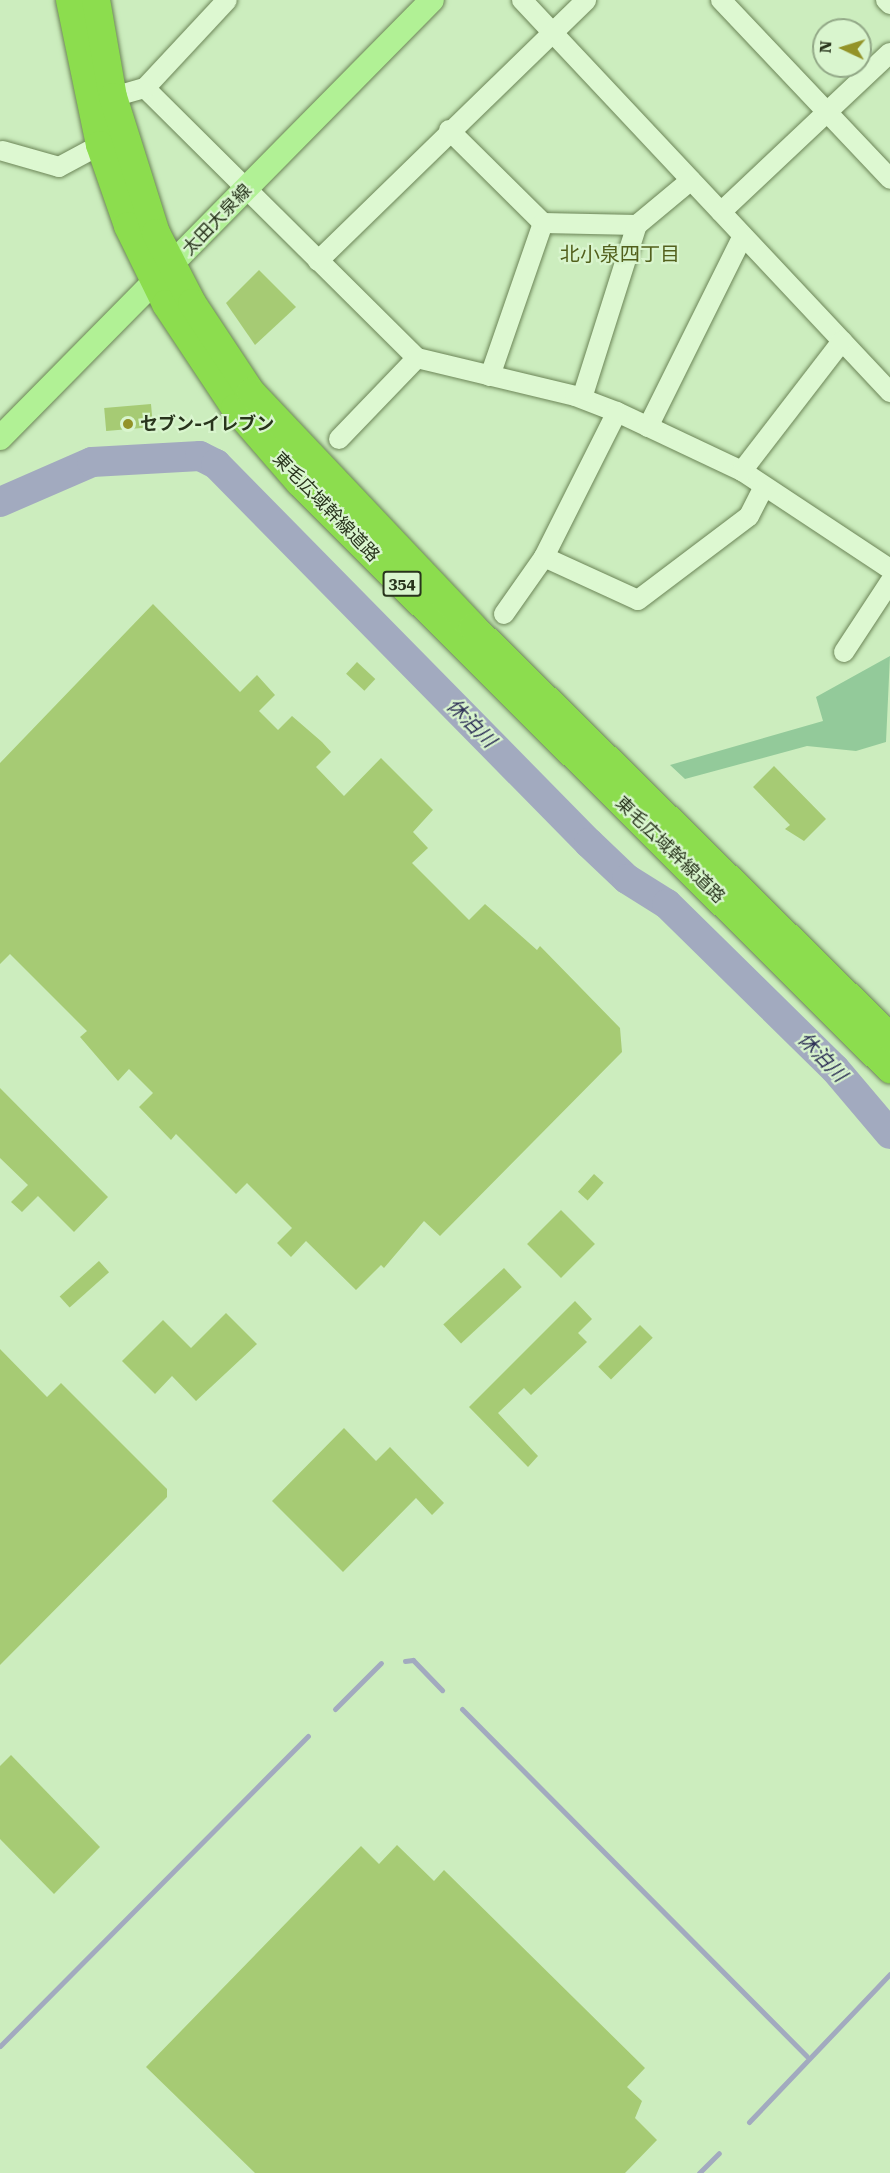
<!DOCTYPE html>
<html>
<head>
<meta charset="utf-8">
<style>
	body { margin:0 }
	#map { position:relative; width:890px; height:2173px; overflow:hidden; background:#ccedbe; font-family:"Roboto Serif","Noto Sans JP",serif }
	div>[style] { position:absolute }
	.green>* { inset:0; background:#93ca9a }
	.stream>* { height:5px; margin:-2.5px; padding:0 2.5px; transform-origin:2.5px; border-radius:2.5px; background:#a2aabf }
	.river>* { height:30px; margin:-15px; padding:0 15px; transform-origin:15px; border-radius:15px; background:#a2aabf }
	.building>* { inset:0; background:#a6cb74; transform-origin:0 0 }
	.roads { filter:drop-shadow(0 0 2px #6c8557) drop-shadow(0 0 2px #6c8557) }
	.minor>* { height:20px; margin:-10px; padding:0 10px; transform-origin:10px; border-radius:10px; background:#ddf8d1 }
	.major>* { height:24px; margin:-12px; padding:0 12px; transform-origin:12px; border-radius:12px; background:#b1f195 }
	.highway>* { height:28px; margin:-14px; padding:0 14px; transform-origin:14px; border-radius:14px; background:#8cdd4e }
	.dots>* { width:16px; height:16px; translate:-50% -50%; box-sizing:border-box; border:3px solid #d9f5ce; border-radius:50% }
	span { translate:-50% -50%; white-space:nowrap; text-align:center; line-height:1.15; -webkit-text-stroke:4.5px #d9f5ce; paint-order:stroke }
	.shield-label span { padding:2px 4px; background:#d9f5ce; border:2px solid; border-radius:4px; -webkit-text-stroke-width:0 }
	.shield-label { font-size:16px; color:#28341c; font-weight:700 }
	.street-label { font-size:18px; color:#28341c }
	.poi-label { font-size:18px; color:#28341c; font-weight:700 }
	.left { translate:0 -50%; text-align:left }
	.neighbourhood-label { font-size:20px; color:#52601c }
	.water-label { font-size:20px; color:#2b2d54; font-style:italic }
	.north { position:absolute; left:812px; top:18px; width:60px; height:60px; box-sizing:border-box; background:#d9f5ce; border:2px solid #92a887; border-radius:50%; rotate:274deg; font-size:16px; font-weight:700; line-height:24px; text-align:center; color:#28341c }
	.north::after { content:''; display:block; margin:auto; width:21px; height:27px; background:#939328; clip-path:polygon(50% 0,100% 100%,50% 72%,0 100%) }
</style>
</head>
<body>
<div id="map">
	<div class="green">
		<div style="clip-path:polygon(890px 656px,886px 742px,856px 751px,807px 746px,685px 779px,670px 765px,823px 721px,816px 697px)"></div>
	</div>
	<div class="stream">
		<div style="left:405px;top:1661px;width:8px;rotate:-7deg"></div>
		<div style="left:413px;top:1660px;width:42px;rotate:46deg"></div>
		<div style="left:335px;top:1709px;width:65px;rotate:-45deg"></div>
		<div style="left:462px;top:1709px;width:489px;rotate:45.2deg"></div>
		<div style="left:0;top:2046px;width:437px;rotate:-45.2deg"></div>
		<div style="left:749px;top:2122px;width:204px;rotate:-46.4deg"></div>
		<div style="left:699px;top:2173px;width:28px;rotate:-45deg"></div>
	</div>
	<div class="river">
		<div style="left:0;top:502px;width:100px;rotate:-23.5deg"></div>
		<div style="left:92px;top:462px;width:108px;rotate:-3.2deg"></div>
		<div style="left:200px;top:456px;width:18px;rotate:27deg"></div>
		<div style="left:216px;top:464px;width:532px;rotate:45.46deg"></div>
		<div style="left:589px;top:843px;width:52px;rotate:43.5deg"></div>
		<div style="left:627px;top:879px;width:47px;rotate:32deg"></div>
		<div style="left:667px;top:904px;width:235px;rotate:44.5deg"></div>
		<div style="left:835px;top:1069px;width:85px;rotate:49.8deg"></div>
	</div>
	<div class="building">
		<div style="clip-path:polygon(259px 270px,296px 307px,255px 345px,226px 303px)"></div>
		<div style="left:151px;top:404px;width:23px;height:47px;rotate:85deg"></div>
		<div style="clip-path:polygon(153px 604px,240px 692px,257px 675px,275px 695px,259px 711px,278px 730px,292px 716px,322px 742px,331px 752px,316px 767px,344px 796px,381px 758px,433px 810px,413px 832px,428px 848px,412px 863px,469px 920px,485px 904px,537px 950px,540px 946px,620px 1028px,622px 1052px,440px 1236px,424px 1221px,384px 1268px,381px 1265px,356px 1290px,306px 1241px,291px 1257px,277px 1243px,292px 1228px,247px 1183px,236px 1194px,176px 1134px,171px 1140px,139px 1107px,153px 1093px,129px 1069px,118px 1081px,80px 1037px,87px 1031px,10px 954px,0 964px,0 763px)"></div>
		<div style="left:357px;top:662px;width:25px;height:16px;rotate:43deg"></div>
		<div style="clip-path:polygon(774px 766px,826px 819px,804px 841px,785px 829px,790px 825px,753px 787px)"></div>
		<div style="clip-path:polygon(0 1088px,108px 1197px,74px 1232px,38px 1196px,22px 1212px,11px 1202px,28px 1185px,0 1158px)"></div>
		<div style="left:594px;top:1174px;width:13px;height:24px;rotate:42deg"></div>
		<div style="left:561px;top:1210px;width:48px;height:48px;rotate:45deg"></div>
		<div style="left:99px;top:1261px;width:15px;height:53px;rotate:48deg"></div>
		<div style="left:504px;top:1268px;width:26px;height:83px;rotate:47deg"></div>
		<div style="clip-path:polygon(575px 1301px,592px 1319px,578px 1333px,587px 1342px,531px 1395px,524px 1388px,498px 1413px,538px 1456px,528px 1467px,469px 1407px)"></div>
		<div style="clip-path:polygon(226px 1313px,257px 1344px,196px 1401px,172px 1376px,155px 1394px,122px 1361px,163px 1320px,191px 1348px)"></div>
		<div style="left:640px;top:1325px;width:18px;height:59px;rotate:45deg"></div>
		<div style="clip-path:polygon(0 1349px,47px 1397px,61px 1383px,167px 1489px,167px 1497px,0 1665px)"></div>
		<div style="clip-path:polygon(344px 1428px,376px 1461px,390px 1447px,444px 1503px,432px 1515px,416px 1498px,343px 1572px,272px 1501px)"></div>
		<div style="clip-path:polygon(11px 1755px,100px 1847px,54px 1894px,0 1839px,0 1766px)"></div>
		<div style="clip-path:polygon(397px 1845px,434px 1881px,444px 1870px,645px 2068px,627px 2087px,642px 2101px,635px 2118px,657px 2140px,625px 2173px,255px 2173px,146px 2067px,361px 1846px,379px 1864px)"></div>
	</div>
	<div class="roads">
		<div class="minor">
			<div style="left:522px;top:0;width:538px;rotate:46.81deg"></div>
			<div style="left:721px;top:0;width:246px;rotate:46.6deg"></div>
			<div style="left:886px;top:0;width:6px;rotate:45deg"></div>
			<div style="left:145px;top:88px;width:383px;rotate:44.8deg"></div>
			<div style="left:417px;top:358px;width:163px;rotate:13.5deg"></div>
			<div style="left:575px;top:396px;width:45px;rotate:20.9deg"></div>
			<div style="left:617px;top:412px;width:138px;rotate:25.3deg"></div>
			<div style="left:742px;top:471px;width:178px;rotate:33.5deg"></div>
			<div style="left:113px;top:97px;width:33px;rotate:-16deg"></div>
			<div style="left:145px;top:88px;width:120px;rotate:-47deg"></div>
			<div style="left:449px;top:130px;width:132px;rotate:44.7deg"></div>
			<div style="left:543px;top:223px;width:162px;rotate:109.1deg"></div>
			<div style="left:3px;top:151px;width:58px;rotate:15.9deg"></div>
			<div style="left:59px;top:167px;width:47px;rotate:-28.2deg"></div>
			<div style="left:721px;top:212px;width:232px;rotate:-43.3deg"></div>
			<div style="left:543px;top:223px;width:94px;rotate:1.2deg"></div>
			<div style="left:637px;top:225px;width:70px;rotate:-39.8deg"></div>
			<div style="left:318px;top:261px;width:374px;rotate:-44.2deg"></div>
			<div style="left:582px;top:398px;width:182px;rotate:-72.4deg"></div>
			<div style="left:648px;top:427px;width:213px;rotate:-63.6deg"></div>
			<div style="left:339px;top:439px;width:112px;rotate:-46.1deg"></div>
			<div style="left:742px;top:471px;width:164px;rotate:-52.4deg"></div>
			<div style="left:544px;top:557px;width:103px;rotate:24.6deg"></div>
			<div style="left:638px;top:600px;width:139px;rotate:-37.1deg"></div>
			<div style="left:749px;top:516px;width:31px;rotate:-63deg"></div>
			<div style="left:504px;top:614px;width:70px;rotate:-54.9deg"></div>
			<div style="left:544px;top:557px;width:162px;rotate:-63.3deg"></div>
			<div style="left:844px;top:652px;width:84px;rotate:-56.7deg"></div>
		</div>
		<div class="major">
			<div style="left:0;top:438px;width:615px;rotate:-45.4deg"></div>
		</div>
		<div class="highway">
			<div style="left:70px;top:0;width:148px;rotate:78.3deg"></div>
			<div style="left:100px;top:145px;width:86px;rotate:70.9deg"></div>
			<div style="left:128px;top:226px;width:87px;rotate:64deg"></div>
			<div style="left:166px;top:304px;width:125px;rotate:56.4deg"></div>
			<div style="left:235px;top:408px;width:99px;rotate:49.1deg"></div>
			<div style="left:300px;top:483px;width:832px;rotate:44.81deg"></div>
			<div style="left:96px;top:0;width:98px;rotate:80.1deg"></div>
			<div style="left:113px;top:97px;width:143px;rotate:72.5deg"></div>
			<div style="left:156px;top:233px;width:79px;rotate:62.8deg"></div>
			<div style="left:192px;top:303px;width:107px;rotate:56.5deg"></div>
			<div style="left:251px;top:392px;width:323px;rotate:46.6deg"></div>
			<div style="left:473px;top:627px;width:585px;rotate:44.52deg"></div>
		</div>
	</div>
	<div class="dots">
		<div style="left:128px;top:424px;background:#939328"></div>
	</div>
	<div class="shield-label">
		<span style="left:402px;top:584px">354</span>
	</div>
	<div class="street-label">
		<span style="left:217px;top:220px;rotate:-46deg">太田大泉線</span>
		<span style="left:326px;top:507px;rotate:46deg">東毛広域幹線道路</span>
		<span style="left:670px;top:850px;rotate:44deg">東毛広域幹線道路</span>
	</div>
	<div class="poi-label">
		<span class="left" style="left:140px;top:424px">セブン-イレブン</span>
	</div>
	<div class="neighbourhood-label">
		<span style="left:620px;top:254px">北小泉四丁目</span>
	</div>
	<div class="water-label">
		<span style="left:471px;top:723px;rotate:45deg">休泊川</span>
		<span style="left:822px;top:1057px;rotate:46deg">休泊川</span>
	</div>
	<div class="north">N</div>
</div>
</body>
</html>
